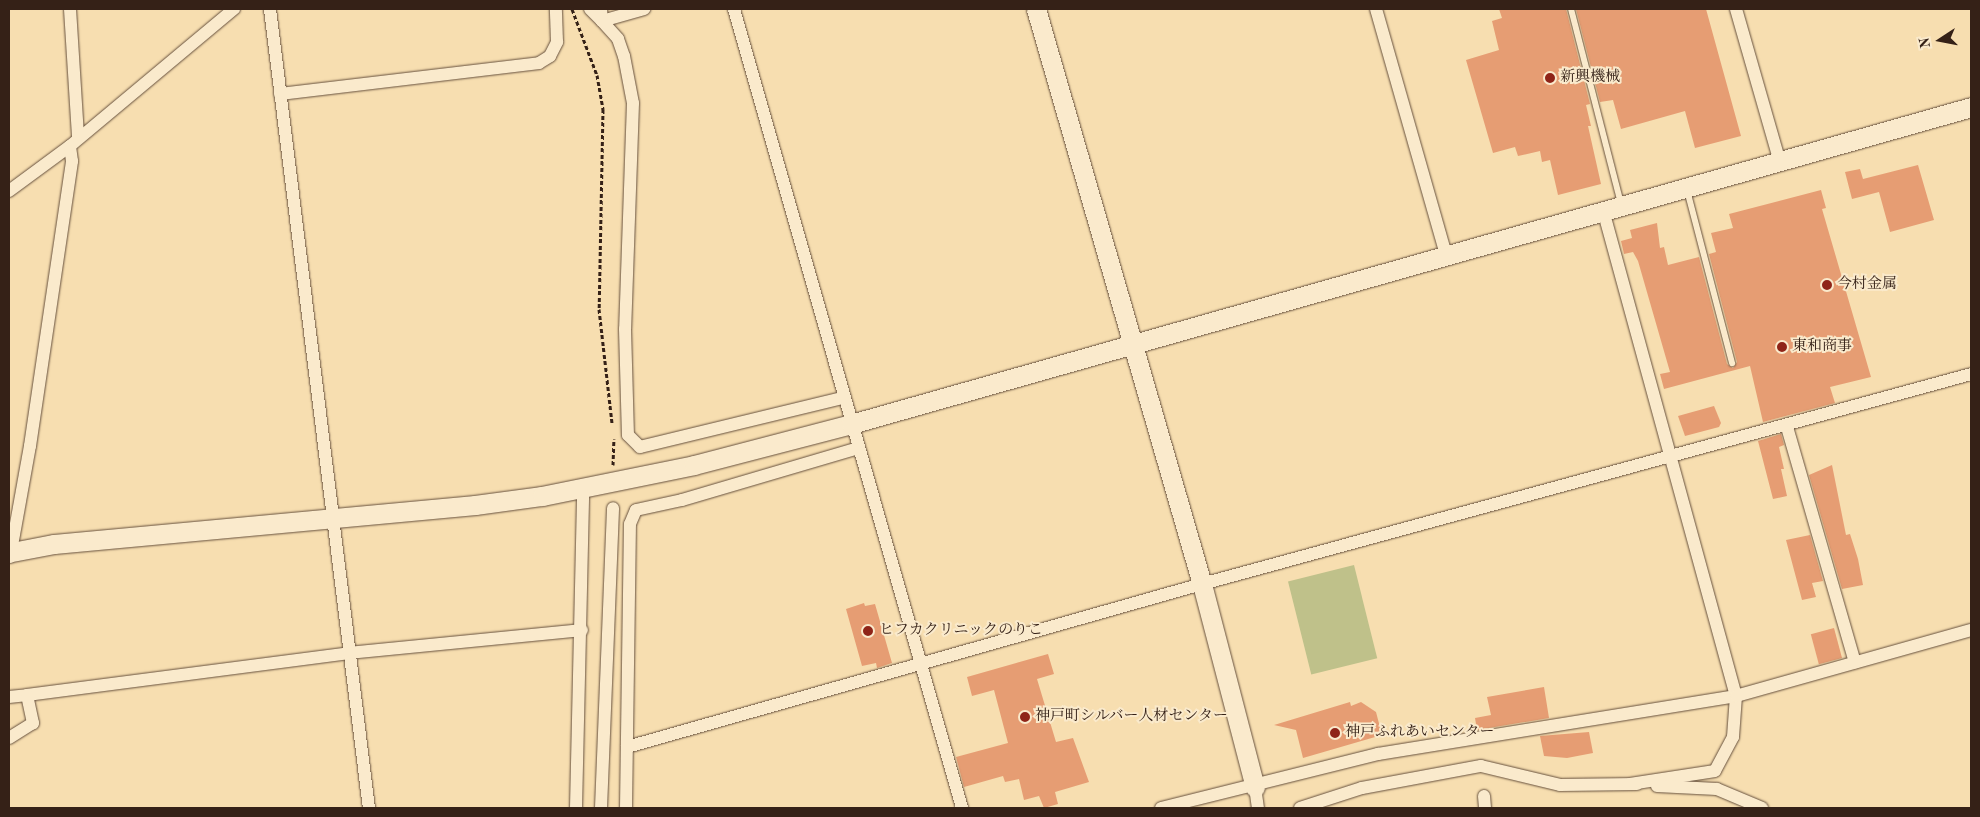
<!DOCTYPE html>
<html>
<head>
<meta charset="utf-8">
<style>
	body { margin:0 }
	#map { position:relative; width:1980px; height:817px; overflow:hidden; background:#f7deb0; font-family:"Old Standard TT","Noto Serif JP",serif }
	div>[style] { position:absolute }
	.green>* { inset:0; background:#bfc18a; transform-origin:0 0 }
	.building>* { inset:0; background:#e69d73; transform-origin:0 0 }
	.path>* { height:3px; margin-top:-1.5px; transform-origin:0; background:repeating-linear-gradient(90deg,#352117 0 4px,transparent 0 6.5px) }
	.roads { filter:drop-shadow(0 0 1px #66503d) drop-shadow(0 0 1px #66503d) }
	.lane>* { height:6px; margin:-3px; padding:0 3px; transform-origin:3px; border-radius:3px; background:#faeacc }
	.street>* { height:12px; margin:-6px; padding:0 6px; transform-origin:6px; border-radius:6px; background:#faeacc }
	.secondary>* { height:19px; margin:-9.5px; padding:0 9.5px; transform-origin:9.5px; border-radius:9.5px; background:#faeacc }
	.dots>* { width:14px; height:14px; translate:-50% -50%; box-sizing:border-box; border:2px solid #faeacc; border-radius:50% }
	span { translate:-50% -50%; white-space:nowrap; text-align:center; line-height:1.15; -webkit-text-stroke:4px #faeacc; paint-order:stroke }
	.poi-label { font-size:15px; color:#352117 }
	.left { translate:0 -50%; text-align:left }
	.frame { position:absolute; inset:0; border:10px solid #352117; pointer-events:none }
	.north { position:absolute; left:1915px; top:15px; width:50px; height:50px; -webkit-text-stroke:4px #faeacc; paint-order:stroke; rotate:259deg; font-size:14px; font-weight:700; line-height:20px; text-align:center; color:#352117 }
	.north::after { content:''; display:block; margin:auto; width:18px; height:22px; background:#352117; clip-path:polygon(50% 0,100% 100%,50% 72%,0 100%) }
</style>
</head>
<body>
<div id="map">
	<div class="green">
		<div style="left:1354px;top:565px;width:96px;height:68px;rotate:76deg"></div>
	</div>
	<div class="building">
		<div style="clip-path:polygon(1499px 9px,1566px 9px,1590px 104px,1586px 105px,1591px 126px,1588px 126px,1601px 184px,1558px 195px,1550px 160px,1542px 162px,1540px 151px,1518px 156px,1515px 147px,1493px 153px,1466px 60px,1499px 50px,1492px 21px,1502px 18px)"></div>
		<div style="clip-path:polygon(1576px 9px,1706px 9px,1741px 136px,1695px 148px,1685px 111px,1621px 129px,1613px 100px,1600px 102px)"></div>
		<div style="clip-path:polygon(1918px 165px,1934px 220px,1890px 232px,1879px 192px,1852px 199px,1845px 172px,1860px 169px,1863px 179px)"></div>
		<div style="clip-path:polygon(1821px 190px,1826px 208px,1822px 209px,1871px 377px,1830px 387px,1835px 403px,1763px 422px,1750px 366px,1664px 389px,1660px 374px,1670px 372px,1638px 261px,1633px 252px,1624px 254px,1621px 241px,1632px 238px,1630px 230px,1657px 223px,1660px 248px,1664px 247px,1668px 265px,1699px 257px,1727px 364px,1733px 368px,1737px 362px,1709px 254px,1716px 252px,1711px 233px,1733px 228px,1729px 214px)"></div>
		<div style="clip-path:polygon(1714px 406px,1721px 423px,1719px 427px,1685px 436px,1678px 416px)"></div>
		<div style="clip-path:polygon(1781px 434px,1784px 445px,1779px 447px,1784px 469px,1781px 469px,1787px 496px,1773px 499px,1758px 441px)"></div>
		<div style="clip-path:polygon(1832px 465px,1846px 535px,1850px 534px,1858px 559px,1863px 585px,1842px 589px,1809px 475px)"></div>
		<div style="clip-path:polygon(1810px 535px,1823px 581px,1812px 583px,1816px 597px,1802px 600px,1786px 540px)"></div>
		<div style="clip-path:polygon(864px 603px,865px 606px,875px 604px,892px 663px,877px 668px,876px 663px,862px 666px,846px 609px)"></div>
		<div style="left:1834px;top:628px;width:31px;height:24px;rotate:75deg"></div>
		<div style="clip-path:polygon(1048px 654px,1054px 674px,1037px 679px,1056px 742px,1073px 738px,1089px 782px,1055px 792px,1058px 804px,1044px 808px,1039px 796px,1024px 800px,1019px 779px,1005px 782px,1003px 776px,964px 787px,956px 757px,1008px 743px,994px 690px,972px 696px,967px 677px)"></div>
		<div style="clip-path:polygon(1544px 687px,1549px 718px,1477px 730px,1475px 718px,1491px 715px,1487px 697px)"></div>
		<div style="clip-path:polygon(1350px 702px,1351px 706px,1361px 702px,1376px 712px,1382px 735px,1303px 758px,1296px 730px,1274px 725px)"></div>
		<div style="clip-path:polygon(1589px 732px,1593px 753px,1567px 758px,1544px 756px,1540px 736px)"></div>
	</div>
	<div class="path">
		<div style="left:572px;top:9px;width:71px;rotate:69.3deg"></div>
		<div style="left:597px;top:75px;width:35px;rotate:80deg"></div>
		<div style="left:603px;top:109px;width:200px;rotate:91.1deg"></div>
		<div style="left:599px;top:309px;width:115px;rotate:83.5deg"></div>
		<div style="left:613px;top:465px;width:26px;rotate:-88deg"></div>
	</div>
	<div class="roads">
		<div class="lane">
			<div style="left:1571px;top:9px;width:201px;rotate:75.6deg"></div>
			<div style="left:1687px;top:190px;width:179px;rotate:75.4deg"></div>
		</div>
		<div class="street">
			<div style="left:70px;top:9px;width:128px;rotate:86.4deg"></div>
			<div style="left:270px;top:9px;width:805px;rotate:82.94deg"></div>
			<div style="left:590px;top:9px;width:17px;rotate:45deg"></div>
			<div style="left:602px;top:21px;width:44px;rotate:-15.9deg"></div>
			<div style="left:601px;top:9px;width:12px;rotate:85deg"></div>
			<div style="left:602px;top:21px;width:24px;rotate:48deg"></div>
			<div style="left:618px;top:39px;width:18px;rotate:71deg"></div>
			<div style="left:624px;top:56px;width:48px;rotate:79.2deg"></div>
			<div style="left:633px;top:103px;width:226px;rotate:92deg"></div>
			<div style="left:625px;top:329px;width:106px;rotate:88.4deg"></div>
			<div style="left:628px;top:435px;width:17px;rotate:45deg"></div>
			<div style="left:640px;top:447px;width:209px;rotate:-13.6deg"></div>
			<div style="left:734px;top:9px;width:831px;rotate:74.07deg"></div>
			<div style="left:1376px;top:9px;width:255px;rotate:74.1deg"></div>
			<div style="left:1736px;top:9px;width:159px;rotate:74deg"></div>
			<div style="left:280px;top:94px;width:261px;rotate:-6.8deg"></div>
			<div style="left:539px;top:63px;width:13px;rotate:-32deg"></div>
			<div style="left:550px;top:56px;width:16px;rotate:-63deg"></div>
			<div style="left:557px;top:42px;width:33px;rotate:-92deg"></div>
			<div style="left:9px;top:191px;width:76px;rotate:-36.4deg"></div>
			<div style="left:70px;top:146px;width:214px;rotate:-39.9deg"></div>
			<div style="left:1603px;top:210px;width:504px;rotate:74.7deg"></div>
			<div style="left:1736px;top:696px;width:41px;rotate:94.2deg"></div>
			<div style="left:1733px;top:737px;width:38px;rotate:118deg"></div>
			<div style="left:1715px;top:771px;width:86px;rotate:171.3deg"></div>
			<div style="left:1787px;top:427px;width:245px;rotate:73.9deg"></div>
			<div style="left:10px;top:557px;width:113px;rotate:-79.8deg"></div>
			<div style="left:30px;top:446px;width:288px;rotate:-81.6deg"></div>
			<div style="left:72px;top:161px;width:15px;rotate:-98deg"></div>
			<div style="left:27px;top:695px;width:325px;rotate:-7.4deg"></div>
			<div style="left:349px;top:653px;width:234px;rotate:-5.6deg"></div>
			<div style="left:9px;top:697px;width:18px;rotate:-6deg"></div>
			<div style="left:27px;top:695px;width:29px;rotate:78deg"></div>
			<div style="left:33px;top:723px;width:28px;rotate:148deg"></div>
			<div style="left:627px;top:747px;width:598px;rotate:-15.83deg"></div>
			<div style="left:1202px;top:584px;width:797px;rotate:-15.27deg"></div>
			<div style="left:1657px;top:786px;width:60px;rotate:2.9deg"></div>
			<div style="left:1717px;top:789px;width:49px;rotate:22.9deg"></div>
			<div style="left:1255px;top:787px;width:21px;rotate:82deg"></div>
			<div style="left:1484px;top:796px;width:12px;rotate:85deg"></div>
			<div style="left:576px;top:808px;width:320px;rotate:-88.7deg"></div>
			<div style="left:601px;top:808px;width:300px;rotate:-87.7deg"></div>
			<div style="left:626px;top:808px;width:284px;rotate:-89.2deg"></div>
			<div style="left:630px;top:524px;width:15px;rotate:-67deg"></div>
			<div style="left:636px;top:510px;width:47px;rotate:-12.3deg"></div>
			<div style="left:682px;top:500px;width:184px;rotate:-16.4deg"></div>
			<div style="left:1161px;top:808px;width:224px;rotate:-14deg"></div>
			<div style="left:1378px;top:754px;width:363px;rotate:-9.2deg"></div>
			<div style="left:1736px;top:696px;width:244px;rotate:-15.7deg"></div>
			<div style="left:1300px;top:808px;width:65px;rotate:-17.9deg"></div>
			<div style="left:1362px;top:788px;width:121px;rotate:-10.5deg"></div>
			<div style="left:1481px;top:766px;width:81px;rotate:13.5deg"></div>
			<div style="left:1560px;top:785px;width:77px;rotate:-0.7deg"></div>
		</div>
		<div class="secondary">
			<div style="left:1036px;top:9px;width:598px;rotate:73.9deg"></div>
			<div style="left:1202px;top:584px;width:210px;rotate:75.4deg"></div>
			<div style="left:12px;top:552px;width:43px;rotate:-10.8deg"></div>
			<div style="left:54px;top:544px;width:423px;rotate:-5.3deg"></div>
			<div style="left:475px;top:505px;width:68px;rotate:-7.7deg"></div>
			<div style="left:542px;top:496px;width:155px;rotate:-11.5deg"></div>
			<div style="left:694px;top:465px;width:162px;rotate:-14.6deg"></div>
			<div style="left:851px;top:424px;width:1164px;rotate:-15.8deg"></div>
		</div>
	</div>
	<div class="dots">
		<div style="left:1550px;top:78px;background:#8f2418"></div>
		<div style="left:1827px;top:285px;background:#8f2418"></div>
		<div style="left:1782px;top:347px;background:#8f2418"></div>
		<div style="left:868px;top:631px;background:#8f2418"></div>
		<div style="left:1025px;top:717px;background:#8f2418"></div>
		<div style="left:1335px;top:733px;background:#8f2418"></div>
	</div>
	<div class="poi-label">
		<span class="left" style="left:1560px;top:78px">新興機械</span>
		<span class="left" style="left:1837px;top:285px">今村金属</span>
		<span class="left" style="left:1792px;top:347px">東和商事</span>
		<span class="left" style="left:879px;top:631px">ヒフカクリニックのりこ</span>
		<span class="left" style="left:1035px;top:717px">神戸町シルバー人材センター</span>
		<span class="left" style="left:1345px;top:733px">神戸ふれあいセンター</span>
	</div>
	<div class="frame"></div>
	<div class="north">N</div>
</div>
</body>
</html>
